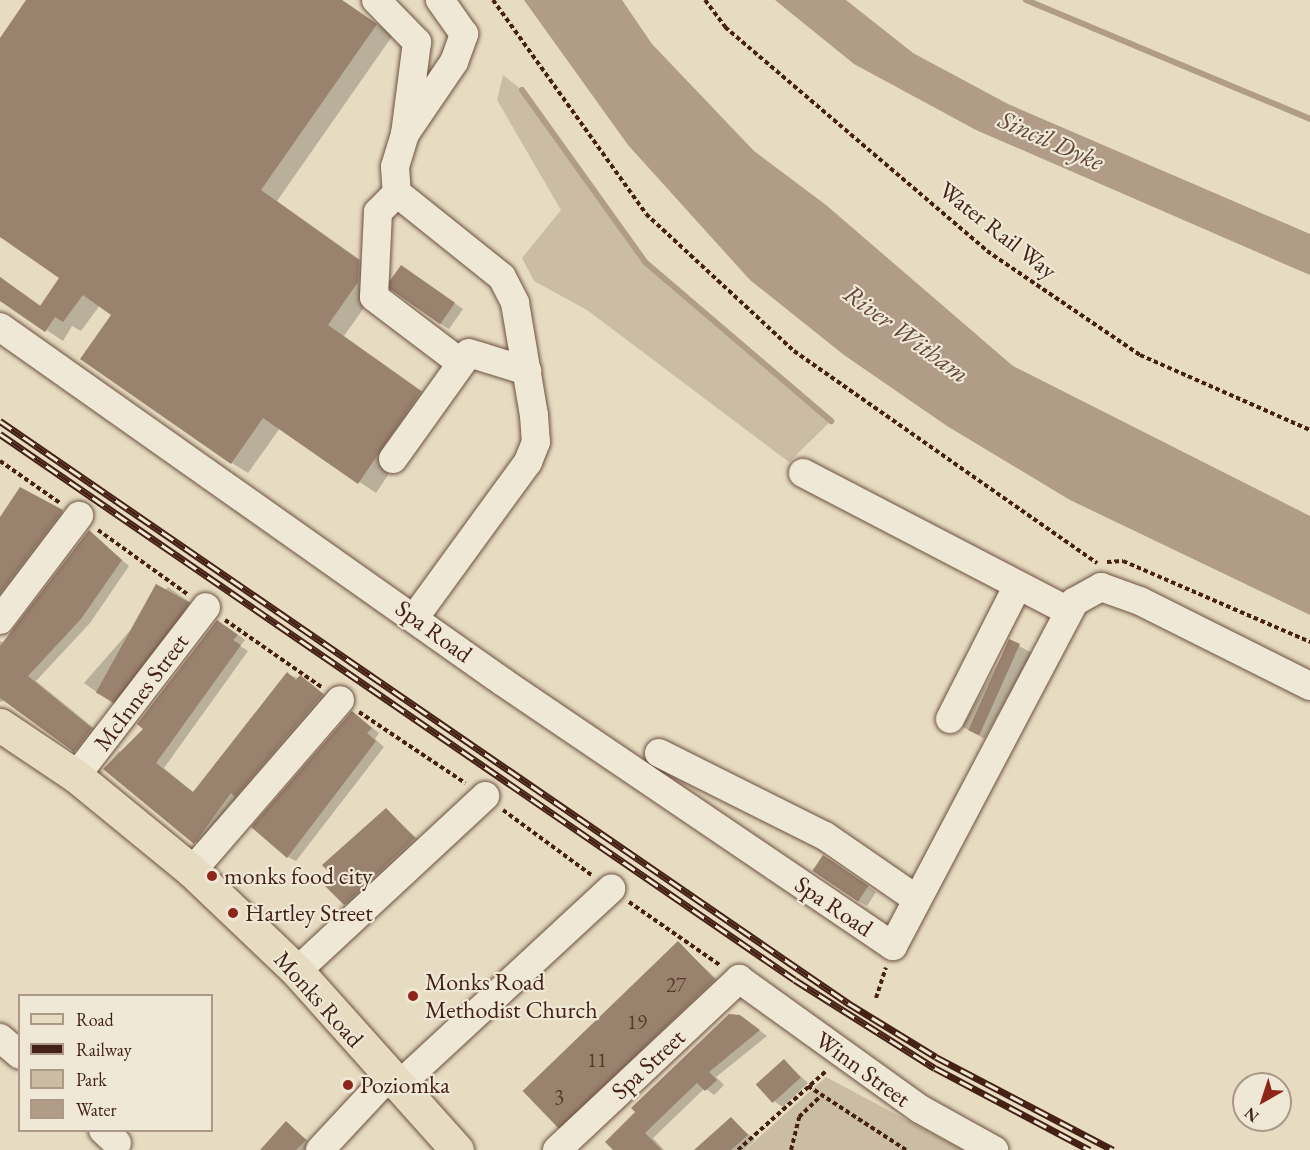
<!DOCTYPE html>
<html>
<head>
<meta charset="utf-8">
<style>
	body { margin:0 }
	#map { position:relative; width:1310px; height:1150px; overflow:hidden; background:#e7dcc2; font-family:"EB Garamond",serif }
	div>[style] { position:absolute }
	.green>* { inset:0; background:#cbbca4 }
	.water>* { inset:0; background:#b09c87 }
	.shadow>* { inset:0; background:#0003; transform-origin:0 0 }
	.stream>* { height:6px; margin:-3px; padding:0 3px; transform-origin:3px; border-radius:3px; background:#b09c87 }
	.building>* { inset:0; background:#99826e; transform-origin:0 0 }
	.path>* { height:4px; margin-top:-2px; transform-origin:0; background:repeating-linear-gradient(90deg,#442114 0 4.5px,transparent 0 7.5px) }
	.roads { filter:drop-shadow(0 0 2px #6d5040) drop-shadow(0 0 2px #6d5040) }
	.minor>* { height:28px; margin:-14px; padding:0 14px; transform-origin:14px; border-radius:14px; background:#efe8d7 }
	.major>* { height:33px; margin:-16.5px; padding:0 16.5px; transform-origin:16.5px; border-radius:16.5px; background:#e7dcc2 }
	.rail>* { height:7px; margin-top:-3.5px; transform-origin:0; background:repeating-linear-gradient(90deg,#efe8d7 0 14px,#442114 0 28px); box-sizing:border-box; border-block:2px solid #442114 }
	.dots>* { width:16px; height:16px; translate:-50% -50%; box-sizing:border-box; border:3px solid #efe8d7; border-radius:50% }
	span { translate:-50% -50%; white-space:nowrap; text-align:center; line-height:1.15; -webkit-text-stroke:4.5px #efe8d7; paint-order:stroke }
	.number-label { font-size:21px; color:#59392a }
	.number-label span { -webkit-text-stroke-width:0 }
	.street-label { font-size:24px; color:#442114 }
	.poi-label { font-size:24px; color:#442114 }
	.left { translate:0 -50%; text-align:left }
	.water-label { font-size:26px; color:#644636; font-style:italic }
	.legend { position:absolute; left:18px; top:994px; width:195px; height:138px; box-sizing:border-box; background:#efe8d7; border:2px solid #ab9889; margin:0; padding:8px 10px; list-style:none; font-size:18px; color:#442114 }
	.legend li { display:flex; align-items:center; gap:12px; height:30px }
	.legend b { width:30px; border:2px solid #ab9889 }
	.north { position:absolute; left:1232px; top:1072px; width:60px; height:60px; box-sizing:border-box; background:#efe8d7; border:2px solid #ab9889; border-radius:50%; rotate:219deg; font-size:16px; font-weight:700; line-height:24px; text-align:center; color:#442114 }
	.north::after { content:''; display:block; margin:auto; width:21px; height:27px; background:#8f2418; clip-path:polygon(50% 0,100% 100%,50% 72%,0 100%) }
</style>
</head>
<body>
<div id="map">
	<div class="green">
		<div style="clip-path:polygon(503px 75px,522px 90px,646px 262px,831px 421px,789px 462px,587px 310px,534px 281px,522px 258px,561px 210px,497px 100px)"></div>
		<div style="clip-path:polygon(826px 1077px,963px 1150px,745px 1150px)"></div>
	</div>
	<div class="water">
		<div style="clip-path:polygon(524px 0,622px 0,652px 44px,754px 151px,826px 205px,1013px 366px,1310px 516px,1310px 615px,1070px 500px,947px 426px,844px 355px,750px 280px,628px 145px)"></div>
		<div style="clip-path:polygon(775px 0,846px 0,913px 53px,1008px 104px,1310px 234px,1310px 275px,976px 130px,854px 64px)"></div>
	</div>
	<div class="shadow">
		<div style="clip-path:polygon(29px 0,342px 0,393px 35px,277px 201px,376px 271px,375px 292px,344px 336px,437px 402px,376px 493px,280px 428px,248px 473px,232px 463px,113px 314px,100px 305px,81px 331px,72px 326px,63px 341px,0 299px,0 277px,41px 306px,61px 278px,0 235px,0 41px)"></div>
		<div style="clip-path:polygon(410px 272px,463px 309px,449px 329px,441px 324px)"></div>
		<div style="clip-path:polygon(21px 489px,70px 516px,0 608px,0 518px)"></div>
		<div style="clip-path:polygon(89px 532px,129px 566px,90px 623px,36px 681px,100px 733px,83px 755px,6px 700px,0 702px,0 641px,4px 643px)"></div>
		<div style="clip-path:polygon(168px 587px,197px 607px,119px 708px,84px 683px)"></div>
		<div style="clip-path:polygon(226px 626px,245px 640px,240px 646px,248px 651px,164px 768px,194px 793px,287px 674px,309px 682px,331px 700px,203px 847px,105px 769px,119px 751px,124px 754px)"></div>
		<div style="left:1010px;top:641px;width:25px;height:98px;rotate:29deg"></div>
		<div style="clip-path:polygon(353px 713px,379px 733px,375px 739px,384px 747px,296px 861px,288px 857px)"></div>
		<div style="clip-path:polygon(386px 810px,422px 843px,353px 908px,345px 904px)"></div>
		<div style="clip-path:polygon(832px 861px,876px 892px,867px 906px,858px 901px)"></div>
		<div style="clip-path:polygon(678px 943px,722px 984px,566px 1131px,558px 1126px,524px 1090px)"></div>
		<div style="clip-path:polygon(740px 1016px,767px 1036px,716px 1077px,724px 1085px,714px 1095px,705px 1088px,653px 1138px,664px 1150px,615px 1150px)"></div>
		<div style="clip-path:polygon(784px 1061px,808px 1083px,783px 1107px,775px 1102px)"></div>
		<div style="clip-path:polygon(731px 1119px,755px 1140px,744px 1150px,697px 1150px)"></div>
		<div style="clip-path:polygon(287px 1123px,313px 1145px,309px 1150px,262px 1150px)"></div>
	</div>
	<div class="stream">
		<div style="left:1026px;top:0;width:308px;rotate:22.7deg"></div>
		<div style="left:522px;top:90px;width:211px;rotate:54.4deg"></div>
		<div style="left:645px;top:262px;width:245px;rotate:40.5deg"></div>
	</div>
	<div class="building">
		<div style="clip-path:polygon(26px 0,342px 0,377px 24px,261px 190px,359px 260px,358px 282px,328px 325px,421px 391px,358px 484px,263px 418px,231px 464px,80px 359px,111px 315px,83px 295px,63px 322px,55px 317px,45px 332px,0 301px,0 277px,40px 306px,59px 278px,0 237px,0 38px)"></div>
		<div style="left:401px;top:265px;width:66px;height:26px;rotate:35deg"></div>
		<div style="clip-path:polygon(20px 487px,63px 510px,0 593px,0 517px)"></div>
		<div style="clip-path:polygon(89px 530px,122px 560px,81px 619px,28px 676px,92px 728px,74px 752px,0 698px,0 646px)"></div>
		<div style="left:156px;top:584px;width:38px;height:124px;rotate:29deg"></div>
		<div style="clip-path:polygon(217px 620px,238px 635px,233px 640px,241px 645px,156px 763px,193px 792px,287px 672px,296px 680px,300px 675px,323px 694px,235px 797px,231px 793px,194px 844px,103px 769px,143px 729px,137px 724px)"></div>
		<div style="left:1009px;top:639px;width:12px;height:100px;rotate:24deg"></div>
		<div style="clip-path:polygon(352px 711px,372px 728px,367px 733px,376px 741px,287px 858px,251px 827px)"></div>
		<div style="clip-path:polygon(386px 808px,415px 838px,344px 905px,325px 886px,334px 877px,322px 865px)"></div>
		<div style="left:823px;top:855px;width:55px;height:19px;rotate:34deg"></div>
		<div style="left:678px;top:941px;width:53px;height:216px;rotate:46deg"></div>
		<div style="clip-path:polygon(729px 1014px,740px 1015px,760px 1030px,709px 1072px,717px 1080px,705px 1091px,697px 1083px,645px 1133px,662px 1150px,613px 1150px,605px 1142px,635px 1112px,631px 1108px)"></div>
		<div style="left:784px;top:1059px;width:25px;height:38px;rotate:48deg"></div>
		<div style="clip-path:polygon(731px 1117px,748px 1135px,731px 1150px,694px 1150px)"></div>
		<div style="clip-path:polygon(286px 1121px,306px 1140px,296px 1150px,260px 1150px)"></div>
	</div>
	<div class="path">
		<div style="left:493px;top:0;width:263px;rotate:54.4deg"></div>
		<div style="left:646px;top:214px;width:202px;rotate:42.8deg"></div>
		<div style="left:794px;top:351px;width:370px;rotate:35deg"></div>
		<div style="left:705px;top:0;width:34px;rotate:53deg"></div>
		<div style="left:725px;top:27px;width:345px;rotate:40.5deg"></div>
		<div style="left:987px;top:251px;width:185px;rotate:34.2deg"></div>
		<div style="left:1140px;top:355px;width:186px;rotate:23.8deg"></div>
		<div style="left:0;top:461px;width:73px;rotate:35deg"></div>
		<div style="left:98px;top:530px;width:110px;rotate:35.7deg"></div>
		<div style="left:1107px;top:562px;width:16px;rotate:-4deg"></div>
		<div style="left:1123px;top:561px;width:204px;rotate:23.4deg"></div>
		<div style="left:225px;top:620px;width:119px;rotate:34.8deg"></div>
		<div style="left:359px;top:712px;width:128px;rotate:33.8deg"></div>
		<div style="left:503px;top:810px;width:112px;rotate:36.3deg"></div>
		<div style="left:629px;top:902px;width:112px;rotate:34.8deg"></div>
		<div style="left:876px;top:998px;width:32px;rotate:-72deg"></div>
		<div style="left:808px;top:1086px;width:117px;rotate:33.1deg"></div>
		<div style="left:738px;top:1150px;width:118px;rotate:-41.9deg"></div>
		<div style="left:791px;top:1150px;width:34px;rotate:-76deg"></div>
		<div style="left:799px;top:1117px;width:29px;rotate:-44deg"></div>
	</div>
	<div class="roads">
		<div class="minor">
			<div style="left:376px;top:0;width:59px;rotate:45.7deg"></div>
			<div style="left:417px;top:42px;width:93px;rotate:97.4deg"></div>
			<div style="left:405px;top:134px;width:34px;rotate:107deg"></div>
			<div style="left:395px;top:167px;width:26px;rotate:86deg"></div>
			<div style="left:397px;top:193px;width:134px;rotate:38.7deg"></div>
			<div style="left:502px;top:277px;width:29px;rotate:63deg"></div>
			<div style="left:515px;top:303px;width:114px;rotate:80.4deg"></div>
			<div style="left:534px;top:415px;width:27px;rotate:86deg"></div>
			<div style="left:536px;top:442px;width:22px;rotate:112deg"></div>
			<div style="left:528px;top:462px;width:192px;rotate:126.1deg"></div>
			<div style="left:405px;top:134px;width:87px;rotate:-55.8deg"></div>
			<div style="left:454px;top:62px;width:30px;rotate:-70deg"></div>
			<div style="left:464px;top:34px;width:42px;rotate:-125.2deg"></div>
			<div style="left:397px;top:193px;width:27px;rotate:135deg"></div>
			<div style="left:378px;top:212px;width:85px;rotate:92.7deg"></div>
			<div style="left:374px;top:297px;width:109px;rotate:37.2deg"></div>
			<div style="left:0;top:327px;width:616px;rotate:35.21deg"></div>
			<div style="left:503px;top:682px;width:471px;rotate:34.1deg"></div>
			<div style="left:893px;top:946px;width:389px;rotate:-62.2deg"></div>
			<div style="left:1074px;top:602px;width:31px;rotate:-29deg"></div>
			<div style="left:1101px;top:587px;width:41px;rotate:19.7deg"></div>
			<div style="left:1140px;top:601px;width:190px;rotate:26.6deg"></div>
			<div style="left:393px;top:459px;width:130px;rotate:-54.4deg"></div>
			<div style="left:469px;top:353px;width:61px;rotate:17.2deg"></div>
			<div style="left:803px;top:473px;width:299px;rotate:27.5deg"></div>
			<div style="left:0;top:620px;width:131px;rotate:-52.8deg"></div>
			<div style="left:950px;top:719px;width:150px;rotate:-63.1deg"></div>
			<div style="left:659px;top:753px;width:186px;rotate:26.6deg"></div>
			<div style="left:825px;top:836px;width:109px;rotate:34.6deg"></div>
			<div style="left:76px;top:776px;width:213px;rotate:-52.4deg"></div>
			<div style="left:192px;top:871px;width:226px;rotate:-49.1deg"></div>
			<div style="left:297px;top:971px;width:257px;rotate:-42.9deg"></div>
			<div style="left:0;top:1038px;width:26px;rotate:40deg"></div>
			<div style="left:397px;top:1087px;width:292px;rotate:-42.8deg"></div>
			<div style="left:103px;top:1130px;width:19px;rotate:43deg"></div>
			<div style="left:320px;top:1150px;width:100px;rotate:-47deg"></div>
			<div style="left:557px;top:1150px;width:250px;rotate:-43.2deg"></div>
			<div style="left:739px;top:979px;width:223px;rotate:35.7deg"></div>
			<div style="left:920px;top:1109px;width:85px;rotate:29deg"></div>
		</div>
		<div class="major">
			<div style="left:0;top:725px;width:92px;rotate:33.9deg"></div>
			<div style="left:76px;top:776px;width:150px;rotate:39.3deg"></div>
			<div style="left:192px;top:871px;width:145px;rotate:43.6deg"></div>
			<div style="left:297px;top:971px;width:240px;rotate:48.2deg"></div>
		</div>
	</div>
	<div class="rail">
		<div style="left:0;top:421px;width:1029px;rotate:34.46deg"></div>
		<div style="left:848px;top:1003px;width:103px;rotate:31.5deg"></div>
		<div style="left:936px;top:1057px;width:200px;rotate:27.7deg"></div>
		<div style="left:0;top:434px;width:964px;rotate:34.48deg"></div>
		<div style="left:795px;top:980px;width:165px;rotate:32.2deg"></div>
		<div style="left:935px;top:1068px;width:175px;rotate:27.9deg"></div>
	</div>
	<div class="dots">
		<div style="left:212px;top:876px;background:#8f2418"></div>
		<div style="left:233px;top:913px;background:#8f2418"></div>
		<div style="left:413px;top:996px;background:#8f2418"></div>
		<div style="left:348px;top:1085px;background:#8f2418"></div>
	</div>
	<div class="number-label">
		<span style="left:676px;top:985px">27</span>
		<span style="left:637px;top:1022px">19</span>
		<span style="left:597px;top:1060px">11</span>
		<span style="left:559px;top:1097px">3</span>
	</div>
	<div class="street-label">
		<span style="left:998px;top:230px;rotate:38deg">Water Rail Way</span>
		<span style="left:434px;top:631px;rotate:36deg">Spa Road</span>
		<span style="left:141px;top:692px;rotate:-53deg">McInnes Street</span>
		<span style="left:834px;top:906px;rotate:34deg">Spa Road</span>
		<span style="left:319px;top:999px;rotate:48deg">Monks Road</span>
		<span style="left:648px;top:1064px;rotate:-43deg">Spa Street</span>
		<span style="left:863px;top:1069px;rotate:36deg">Winn Street</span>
	</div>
	<div class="poi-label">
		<span class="left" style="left:224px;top:876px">monks food city</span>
		<span class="left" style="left:245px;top:913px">Hartley Street</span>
		<span class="left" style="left:425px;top:996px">Monks Road<br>Methodist Church</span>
		<span class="left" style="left:360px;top:1085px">Poziomka</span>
	</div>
	<div class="water-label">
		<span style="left:1051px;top:141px;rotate:24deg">Sincil Dyke</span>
		<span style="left:906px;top:334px;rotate:36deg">River Witham</span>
	</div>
	<ul class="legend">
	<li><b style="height:8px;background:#e7dcc2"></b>Road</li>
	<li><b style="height:8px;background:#442114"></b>Railway</li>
	<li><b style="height:16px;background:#cbbca4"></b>Park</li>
	<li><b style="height:16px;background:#b09c87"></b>Water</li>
	</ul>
	<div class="north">N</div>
</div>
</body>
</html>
